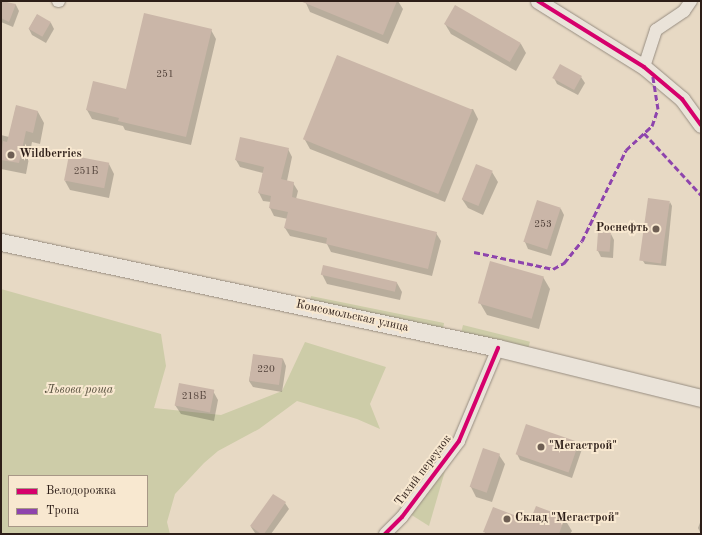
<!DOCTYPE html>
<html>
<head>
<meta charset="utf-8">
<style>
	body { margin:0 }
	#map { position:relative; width:702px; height:535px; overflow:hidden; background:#e7d9c4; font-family:"Old Standard TT",serif }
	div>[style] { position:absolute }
	.green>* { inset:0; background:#cdcca8; transform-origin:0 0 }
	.shadow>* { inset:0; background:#0003 }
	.building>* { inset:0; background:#cab6a8; transform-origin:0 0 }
	.roads { filter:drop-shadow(0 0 1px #978d81) drop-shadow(0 0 1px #978d81) }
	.minor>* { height:12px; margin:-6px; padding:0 6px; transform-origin:6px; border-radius:6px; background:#eae3d9 }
	.tertiary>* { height:15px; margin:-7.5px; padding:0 7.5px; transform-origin:7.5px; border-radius:7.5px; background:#eae3d9 }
	.secondary>* { height:17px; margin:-8.5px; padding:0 8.5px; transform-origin:8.5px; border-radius:8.5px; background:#eae3d9 }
	.quiet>* { height:3px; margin-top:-1.5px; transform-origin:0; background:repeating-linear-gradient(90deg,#8e44ad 0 6px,transparent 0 9px) }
	.cycleway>* { height:4px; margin:-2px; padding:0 2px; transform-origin:2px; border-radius:2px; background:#d6006c }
	.dots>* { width:11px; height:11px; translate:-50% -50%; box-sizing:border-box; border:2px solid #f8e8d0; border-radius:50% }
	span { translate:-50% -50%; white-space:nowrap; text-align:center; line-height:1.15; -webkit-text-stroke:4px #f8e8d0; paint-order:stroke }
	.number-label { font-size:10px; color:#54443c }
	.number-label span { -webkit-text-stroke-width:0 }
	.poi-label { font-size:12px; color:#2d1e18; font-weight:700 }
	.left { translate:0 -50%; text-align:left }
	.right { translate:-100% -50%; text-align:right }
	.street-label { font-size:12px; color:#2d1e18 }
	.park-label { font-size:12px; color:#564f3d; font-style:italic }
	.frame { position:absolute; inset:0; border:2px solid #2d1e18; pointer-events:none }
	.legend { position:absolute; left:8px; top:475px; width:140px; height:52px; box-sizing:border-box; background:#f8e8d0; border:1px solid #a79786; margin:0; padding:5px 7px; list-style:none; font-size:12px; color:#2d1e18 }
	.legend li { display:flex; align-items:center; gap:8px; height:20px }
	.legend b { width:20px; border:1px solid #a79786 }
</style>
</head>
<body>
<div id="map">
	<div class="green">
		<div style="clip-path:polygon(evenodd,1px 289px,161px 334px,166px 366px,154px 408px,221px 415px,282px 391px,305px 342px,386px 367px,370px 404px,380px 429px,357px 419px,297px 401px,259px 429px,218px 451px,204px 463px,175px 494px,167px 522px,170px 534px,1px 534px,1px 289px,9px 476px,147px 476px,147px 526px,9px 526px,9px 476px)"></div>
		<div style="clip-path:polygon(311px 296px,444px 323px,443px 329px,310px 301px)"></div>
		<div style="left:463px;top:325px;width:69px;height:8px;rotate:14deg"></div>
		<div style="clip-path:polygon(445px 471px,429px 526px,410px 514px)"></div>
	</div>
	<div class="shadow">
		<div style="clip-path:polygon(1px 1px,16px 5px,19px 11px,13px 27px,1px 22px)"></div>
		<div style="clip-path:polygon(305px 1px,398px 1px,403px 9px,388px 44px,310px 12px)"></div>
		<div style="clip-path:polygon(37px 15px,51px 23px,54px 29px,46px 43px,32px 35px,29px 29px)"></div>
		<div style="clip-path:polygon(445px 24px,521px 44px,526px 53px,516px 71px,451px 34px)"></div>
		<div style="clip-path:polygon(211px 30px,216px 39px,191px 145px,125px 130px,123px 126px,92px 119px,87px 110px,127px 90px)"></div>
		<div style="clip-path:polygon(581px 77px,585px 83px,578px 95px,557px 84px,554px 78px)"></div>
		<div style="clip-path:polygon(16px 107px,38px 112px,44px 123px,40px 144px,32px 142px,26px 174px,1px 169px,1px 135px,9px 137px)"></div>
		<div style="clip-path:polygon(473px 109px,478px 119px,445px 202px,310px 149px,305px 140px)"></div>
		<div style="clip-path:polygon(288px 149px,292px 157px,287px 181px,293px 183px,298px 191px,296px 199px,436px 233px,441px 241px,432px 276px,331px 252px,327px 244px,290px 236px,285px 228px,288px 219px,274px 216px,270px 208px,271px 202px,263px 201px,259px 193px,263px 173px,240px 167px,236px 160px)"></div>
		<div style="clip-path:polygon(109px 164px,114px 174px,109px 198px,70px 190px,65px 181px)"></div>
		<div style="clip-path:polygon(492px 172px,498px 182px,483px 215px,468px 208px,462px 199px)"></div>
		<div style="clip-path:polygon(538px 202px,561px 209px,564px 215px,551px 256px,528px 249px,525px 242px)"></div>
		<div style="clip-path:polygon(670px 202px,672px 206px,666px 266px,645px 264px,643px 261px)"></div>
		<div style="clip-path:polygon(611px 234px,614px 240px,613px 258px,601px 257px,598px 251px)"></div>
		<div style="clip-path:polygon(322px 274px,397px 283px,402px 292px,400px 300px,327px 284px)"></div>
		<div style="clip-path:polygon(543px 277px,550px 289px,539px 329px,487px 315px,480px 303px)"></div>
		<div style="clip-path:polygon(254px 355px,283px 359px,286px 366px,282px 392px,253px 387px,249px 381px)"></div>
		<div style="clip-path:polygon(213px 391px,218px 400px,214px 421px,181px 414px,175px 405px)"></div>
		<div style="clip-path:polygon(578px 443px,582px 449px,572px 478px,520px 460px,517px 454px)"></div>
		<div style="clip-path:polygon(484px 449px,499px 455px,505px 464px,492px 502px,476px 497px,471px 487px)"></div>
		<div style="clip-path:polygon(285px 503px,289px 509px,271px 534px,255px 533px,251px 527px)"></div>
		<div style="clip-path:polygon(564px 518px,572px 531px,570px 534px,486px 534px,484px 531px)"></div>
		<div style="clip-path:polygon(701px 520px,701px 534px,698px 528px)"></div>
	</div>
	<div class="building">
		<div style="clip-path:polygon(1px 1px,16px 4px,9px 22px,1px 18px)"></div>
		<div style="clip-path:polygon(300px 1px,397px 1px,383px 35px)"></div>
		<div style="left:455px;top:5px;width:76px;height:22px;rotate:30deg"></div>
		<div style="clip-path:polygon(144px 13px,212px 29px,186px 137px,118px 121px,119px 118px,86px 110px,93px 81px,126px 89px)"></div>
		<div style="left:37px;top:14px;width:16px;height:17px;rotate:30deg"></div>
		<div style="left:337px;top:55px;width:146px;height:91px;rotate:22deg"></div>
		<div style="left:560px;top:64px;width:25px;height:16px;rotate:29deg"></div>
		<div style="clip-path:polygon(16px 105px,38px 111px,33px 133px,26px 131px,19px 163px,1px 160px,3px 141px,7px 142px)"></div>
		<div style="clip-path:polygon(240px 137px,289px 148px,281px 179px,294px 182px,292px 197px,437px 232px,428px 269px,326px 244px,327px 238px,284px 228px,288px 212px,269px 208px,271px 196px,258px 193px,264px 167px,235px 160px)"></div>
		<div style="left:69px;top:155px;width:41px;height:26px;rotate:11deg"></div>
		<div style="left:476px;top:164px;width:18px;height:38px;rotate:22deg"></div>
		<div style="left:648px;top:198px;width:22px;height:63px;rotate:8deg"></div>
		<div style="left:537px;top:200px;width:25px;height:44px;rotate:18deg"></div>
		<div style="left:598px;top:232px;width:13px;height:19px;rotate:4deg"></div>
		<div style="left:490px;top:261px;width:56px;height:44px;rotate:16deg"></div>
		<div style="left:323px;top:265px;width:76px;height:10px;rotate:13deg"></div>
		<div style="left:253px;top:354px;width:30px;height:27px;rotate:8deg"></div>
		<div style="left:179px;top:383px;width:36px;height:23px;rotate:11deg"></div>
		<div style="left:526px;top:424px;width:56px;height:32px;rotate:19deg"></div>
		<div style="left:483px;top:448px;width:18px;height:41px;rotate:19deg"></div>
		<div style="clip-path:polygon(273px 494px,286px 502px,264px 534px,261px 534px,250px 526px)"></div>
		<div style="clip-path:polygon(536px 506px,565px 517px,559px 534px,490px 534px,483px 532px,493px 507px,530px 521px)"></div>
	</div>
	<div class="roads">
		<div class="minor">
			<div style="left:58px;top:1px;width:1px"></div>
			<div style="left:644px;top:67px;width:39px;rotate:-72deg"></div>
			<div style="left:656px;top:30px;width:34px;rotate:-34deg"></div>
			<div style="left:684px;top:11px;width:12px;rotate:-55deg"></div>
			<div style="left:385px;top:534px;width:24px;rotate:-45deg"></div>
			<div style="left:402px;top:517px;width:95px;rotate:-53.1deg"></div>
			<div style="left:459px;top:441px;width:101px;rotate:-67.2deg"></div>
		</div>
		<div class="tertiary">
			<div style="left:538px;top:1px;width:125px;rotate:31.9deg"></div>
			<div style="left:644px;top:67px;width:50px;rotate:40.1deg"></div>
			<div style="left:682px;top:99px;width:32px;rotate:54deg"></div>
		</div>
		<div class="secondary">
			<div style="left:1px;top:242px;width:508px;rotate:12.04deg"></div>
			<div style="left:498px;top:348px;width:209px;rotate:13.8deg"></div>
		</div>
	</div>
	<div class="quiet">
		<div style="left:644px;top:133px;width:84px;rotate:47.4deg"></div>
		<div style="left:474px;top:252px;width:81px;rotate:12.1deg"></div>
		<div style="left:553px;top:269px;width:13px;rotate:-29deg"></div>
		<div style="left:564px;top:263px;width:28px;rotate:-51deg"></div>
		<div style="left:582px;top:241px;width:101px;rotate:-64.2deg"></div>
		<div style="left:626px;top:150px;width:35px;rotate:-43deg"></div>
		<div style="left:652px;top:126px;width:18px;rotate:-71deg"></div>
		<div style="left:658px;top:109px;width:33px;rotate:-99deg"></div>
	</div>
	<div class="cycleway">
		<div style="left:538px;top:1px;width:125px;rotate:31.9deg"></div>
		<div style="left:644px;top:67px;width:50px;rotate:40.1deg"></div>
		<div style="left:682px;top:99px;width:32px;rotate:54deg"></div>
		<div style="left:385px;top:534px;width:24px;rotate:-45deg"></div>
		<div style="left:402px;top:517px;width:95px;rotate:-53.1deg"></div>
		<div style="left:459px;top:441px;width:101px;rotate:-67.2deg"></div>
	</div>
	<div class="dots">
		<div style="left:11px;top:155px;background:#6e5f54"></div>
		<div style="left:656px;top:229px;background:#6e5f54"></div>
		<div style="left:541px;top:447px;background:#6e5f54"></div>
		<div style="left:507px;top:519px;background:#6e5f54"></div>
	</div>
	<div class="number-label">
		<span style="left:165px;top:75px">251</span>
		<span style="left:86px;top:172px">251Б</span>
		<span style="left:543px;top:225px">253</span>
		<span style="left:266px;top:370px">220</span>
		<span style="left:194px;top:397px">218Б</span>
	</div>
	<div class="poi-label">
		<span class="left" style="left:19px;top:155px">Wildberries</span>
		<span class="right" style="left:648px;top:229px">Роснефть</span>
		<span class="left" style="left:549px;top:447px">"Мегастрой"</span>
		<span class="left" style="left:515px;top:519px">Склад "Мегастрой"</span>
	</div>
	<div class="street-label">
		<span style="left:352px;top:317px;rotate:12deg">Комсомольская улица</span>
		<span style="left:424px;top:471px;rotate:-53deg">Тихий переулок</span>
	</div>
	<div class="park-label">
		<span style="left:79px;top:391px">Львова роща</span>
	</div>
	<div class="frame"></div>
	<ul class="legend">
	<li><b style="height:5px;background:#d6006c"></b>Велодорожка</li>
	<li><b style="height:5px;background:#8e44ad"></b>Тропа</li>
	</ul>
</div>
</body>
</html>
